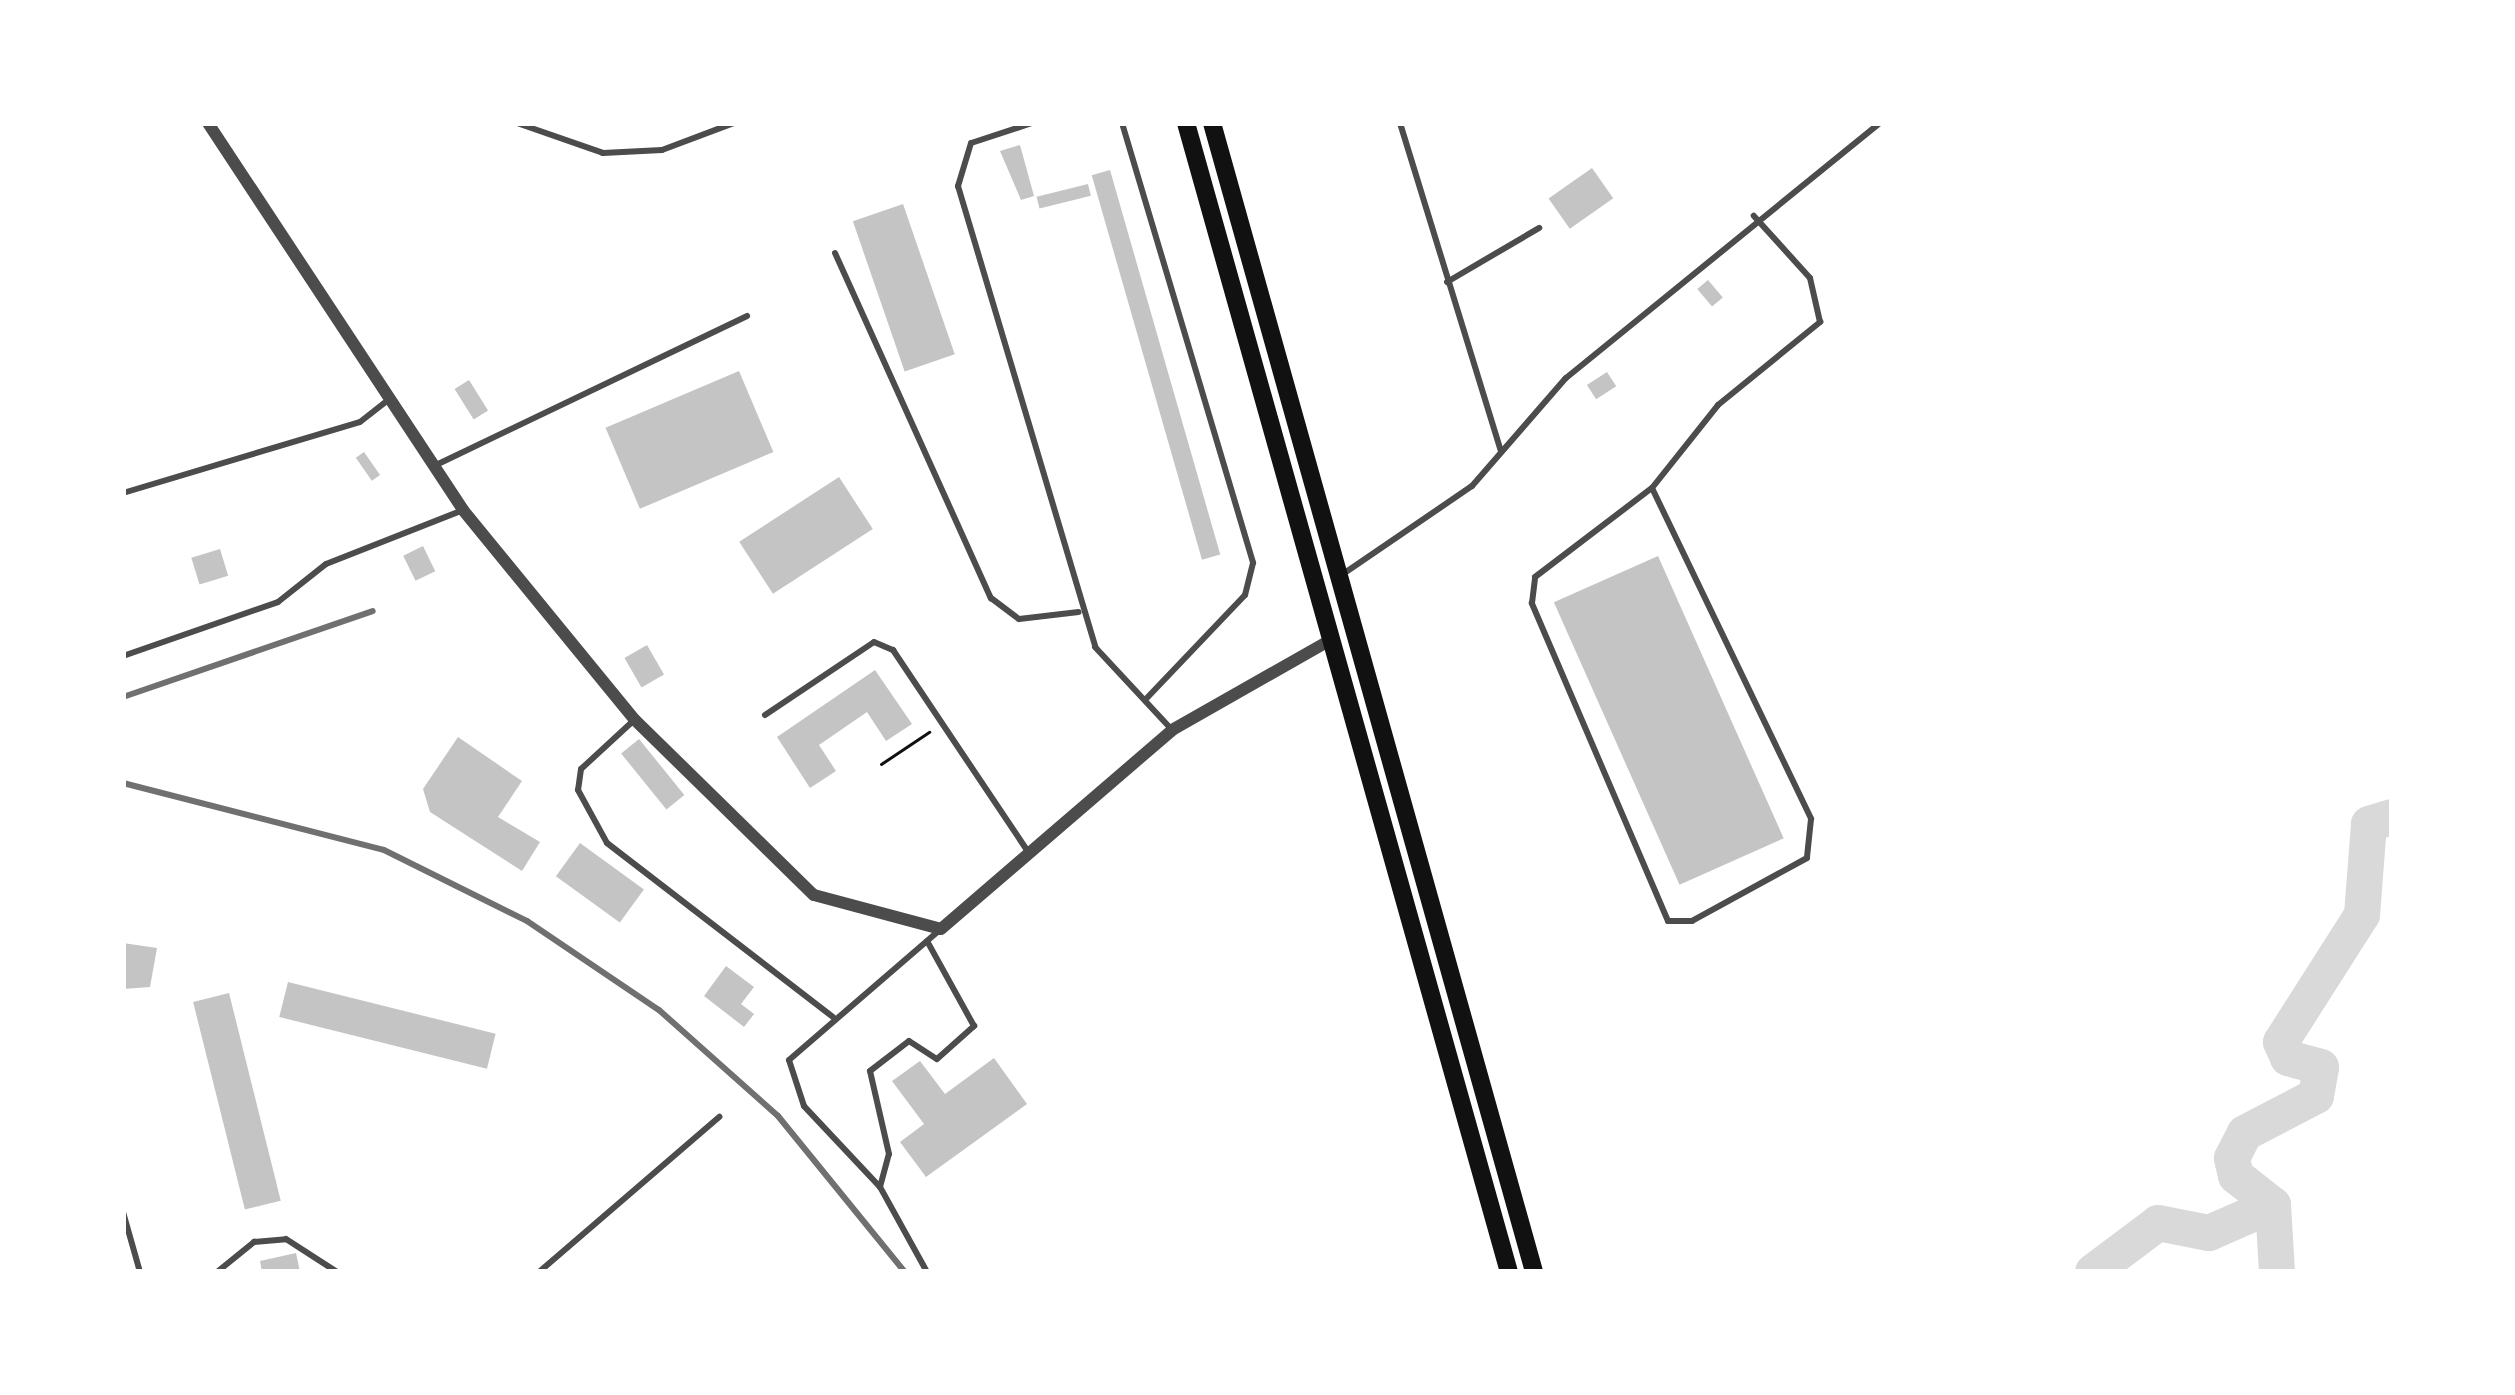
<!DOCTYPE html>
<html>
<head>
<meta charset="utf-8">
<style>
	body { margin:0 }
	#map { position:relative; width:2515px; height:1395px; overflow:hidden; background:#fff; font-family:Ubuntu,sans-serif }
	div>[style] { position:absolute }
	.river>* { height:36px; margin:-18px; padding:0 18px; transform-origin:18px; border-radius:18px; background:#d9d9d9 }
	.building>* { inset:0; background:#c4c4c4; transform-origin:0 0 }
	.path>* { height:3px; margin:-1.5px; padding:0 1.5px; transform-origin:1.5px; border-radius:1.5px; background:#111 }
	.service>* { height:6px; margin:-3px; padding:0 3px; transform-origin:3px; border-radius:3px; background:#4c4c4c }
	.minor>* { height:12px; margin:-6px; padding:0 6px; transform-origin:6px; border-radius:6px; background:#4c4c4c }
	.trunk>* { height:18px; margin:-9px; padding:0 9px; transform-origin:9px; border-radius:9px; background:#111 }
	.rail>* { height:6px; margin:-3px; padding:0 3px; transform-origin:3px; border-radius:3px; background:#707070 }
	span { translate:-50% -50%; white-space:nowrap; text-align:center; line-height:1.15; -webkit-text-stroke:12px #fff; paint-order:stroke }
	.frame { position:absolute; inset:0; border:126px solid #fff; pointer-events:none }
</style>
</head>
<body>
<div id="map">
	<div class="river">
		<div style="left:2093px;top:1272px;width:81px;rotate:-37deg"></div>
		<div style="left:2158px;top:1223px;width:52px;rotate:11.1deg"></div>
		<div style="left:2209px;top:1233px;width:70px;rotate:-23.6deg"></div>
		<div style="left:2277px;top:1272px;width:67px;rotate:-93.4deg"></div>
		<div style="left:2273px;top:1205px;width:47px;rotate:-141.9deg"></div>
		<div style="left:2236px;top:1176px;width:18px;rotate:-103deg"></div>
		<div style="left:2232px;top:1158px;width:28px;rotate:-63deg"></div>
		<div style="left:2245px;top:1133px;width:80px;rotate:-27.5deg"></div>
		<div style="left:2316px;top:1096px;width:29px;rotate:-80deg"></div>
		<div style="left:2321px;top:1067px;width:34px;rotate:-165deg"></div>
		<div style="left:2288px;top:1058px;width:17px;rotate:-114deg"></div>
		<div style="left:2281px;top:1042px;width:151px;rotate:-57.5deg"></div>
		<div style="left:2362px;top:915px;width:91px;rotate:-85.6deg"></div>
		<div style="left:2369px;top:824px;width:24px;rotate:-17deg"></div>
	</div>
	<div class="building">
		<div style="clip-path:polygon(1020px 145px,1034px 196px,1021px 200px,1000px 151px)"></div>
		<div style="left:1592px;top:168px;width:37px;height:53px;rotate:55deg"></div>
		<div style="left:1110px;top:170px;width:400px;height:19px;rotate:74deg"></div>
		<div style="left:1088px;top:184px;width:12px;height:53px;rotate:76deg"></div>
		<div style="left:903px;top:204px;width:159px;height:53px;rotate:71deg"></div>
		<div style="left:1708px;top:280px;width:23px;height:14px;rotate:50deg"></div>
		<div style="left:739px;top:371px;width:88px;height:145px;rotate:67deg"></div>
		<div style="left:1607px;top:372px;width:17px;height:24px;rotate:57deg"></div>
		<div style="left:469px;top:380px;width:36px;height:17px;rotate:58deg"></div>
		<div style="left:364px;top:452px;width:28px;height:10px;rotate:55deg"></div>
		<div style="left:839px;top:477px;width:62px;height:119px;rotate:57deg"></div>
		<div style="left:423px;top:546px;width:28px;height:22px;rotate:64deg"></div>
		<div style="left:220px;top:549px;width:28px;height:30px;rotate:73deg"></div>
		<div style="left:1658px;top:556px;width:309px;height:114px;rotate:66deg"></div>
		<div style="left:647px;top:645px;width:34px;height:26px;rotate:60deg"></div>
		<div style="clip-path:polygon(875px 670px,912px 724px,886px 741px,867px 712px,819px 745px,836px 771px,810px 788px,777px 737px)"></div>
		<div style="clip-path:polygon(458px 737px,522px 781px,498px 817px,540px 842px,522px 871px,430px 812px,423px 789px)"></div>
		<div style="left:639px;top:739px;width:72px;height:23px;rotate:51deg"></div>
		<div style="left:580px;top:843px;width:79px;height:41px;rotate:36deg"></div>
		<div style="clip-path:polygon(123px 943px,157px 948px,150px 987px,123px 989px)"></div>
		<div style="clip-path:polygon(726px 966px,754px 987px,741px 1004px,754px 1014px,744px 1027px,704px 996px)"></div>
		<div style="left:288px;top:982px;width:214px;height:36px;rotate:14deg"></div>
		<div style="left:229px;top:993px;width:214px;height:37px;rotate:76deg"></div>
		<div style="clip-path:polygon(994px 1058px,1027px 1104px,926px 1177px,900px 1142px,924px 1124px,892px 1081px,920px 1061px,945px 1094px)"></div>
		<div style="clip-path:polygon(296px 1253px,300px 1272px,262px 1272px,260px 1261px)"></div>
	</div>
	<div class="path">
		<div style="left:881px;top:764px;width:58px;rotate:-33.7deg"></div>
	</div>
	<div class="service">
		<div style="left:517px;top:123px;width:91px;rotate:19.2deg"></div>
		<div style="left:603px;top:153px;width:59px;rotate:-2.9deg"></div>
		<div style="left:662px;top:150px;width:77px;rotate:-20.6deg"></div>
		<div style="left:1032px;top:123px;width:64px;rotate:161.8deg"></div>
		<div style="left:971px;top:143px;width:45px;rotate:106.8deg"></div>
		<div style="left:958px;top:186px;width:481px;rotate:73.4deg"></div>
		<div style="left:1095px;top:647px;width:113px;rotate:47.1deg"></div>
		<div style="left:1122px;top:123px;width:459px;rotate:73.4deg"></div>
		<div style="left:1253px;top:563px;width:33px;rotate:104deg"></div>
		<div style="left:1245px;top:595px;width:144px;rotate:133.6deg"></div>
		<div style="left:1400px;top:123px;width:344px;rotate:72.9deg"></div>
		<div style="left:835px;top:253px;width:379px;rotate:65.7deg"></div>
		<div style="left:991px;top:598px;width:35px;rotate:37deg"></div>
		<div style="left:1019px;top:619px;width:60px;rotate:-6.7deg"></div>
		<div style="left:1447px;top:282px;width:107px;rotate:-30.4deg"></div>
		<div style="left:436px;top:465px;width:345px;rotate:-25.6deg"></div>
		<div style="left:1652px;top:488px;width:367px;rotate:64.3deg"></div>
		<div style="left:1811px;top:819px;width:39px;rotate:96deg"></div>
		<div style="left:1807px;top:858px;width:131px;rotate:151.3deg"></div>
		<div style="left:1692px;top:921px;width:24px;rotate:180deg"></div>
		<div style="left:1668px;top:921px;width:346px;rotate:-113.2deg"></div>
		<div style="left:1532px;top:603px;width:26px;rotate:-83deg"></div>
		<div style="left:1535px;top:577px;width:147px;rotate:-37.3deg"></div>
		<div style="left:1652px;top:488px;width:106px;rotate:-51.5deg"></div>
		<div style="left:1718px;top:405px;width:132px;rotate:-39.1deg"></div>
		<div style="left:1820px;top:322px;width:45px;rotate:-102.8deg"></div>
		<div style="left:1810px;top:278px;width:84px;rotate:-132.1deg"></div>
		<div style="left:123px;top:493px;width:247px;rotate:-16.7deg"></div>
		<div style="left:360px;top:422px;width:31px;rotate:-38deg"></div>
		<div style="left:1343px;top:574px;width:156px;rotate:-34.3deg"></div>
		<div style="left:1472px;top:486px;width:143px;rotate:-49deg"></div>
		<div style="left:1566px;top:378px;width:405px;rotate:-39.1deg"></div>
		<div style="left:123px;top:656px;width:164px;rotate:-19.2deg"></div>
		<div style="left:278px;top:602px;width:61px;rotate:-38.4deg"></div>
		<div style="left:326px;top:564px;width:147px;rotate:-21.5deg"></div>
		<div style="left:765px;top:715px;width:131px;rotate:-33.8deg"></div>
		<div style="left:874px;top:642px;width:21px;rotate:23deg"></div>
		<div style="left:893px;top:650px;width:247px;rotate:56.2deg"></div>
		<div style="left:632px;top:722px;width:69px;rotate:137.3deg"></div>
		<div style="left:581px;top:769px;width:21px;rotate:98deg"></div>
		<div style="left:578px;top:790px;width:60px;rotate:61.3deg"></div>
		<div style="left:607px;top:843px;width:285px;rotate:37.6deg"></div>
		<div style="left:880px;top:1187px;width:34px;rotate:-75deg"></div>
		<div style="left:889px;top:1154px;width:85px;rotate:-102.9deg"></div>
		<div style="left:870px;top:1071px;width:49px;rotate:-37.6deg"></div>
		<div style="left:909px;top:1041px;width:33px;rotate:33deg"></div>
		<div style="left:937px;top:1059px;width:50px;rotate:-41.7deg"></div>
		<div style="left:974px;top:1026px;width:97px;rotate:-118.9deg"></div>
		<div style="left:123px;top:1212px;width:62px;rotate:74.2deg"></div>
		<div style="left:217px;top:1272px;width:48px;rotate:-39deg"></div>
		<div style="left:254px;top:1242px;width:32px;rotate:-5deg"></div>
		<div style="left:286px;top:1239px;width:61px;rotate:32.9deg"></div>
		<div style="left:539px;top:1272px;width:238px;rotate:-40.7deg"></div>
		<div style="left:927px;top:1272px;width:97px;rotate:-118.9deg"></div>
		<div style="left:880px;top:1187px;width:111px;rotate:-133.2deg"></div>
		<div style="left:804px;top:1106px;width:48px;rotate:-108.1deg"></div>
		<div style="left:789px;top:1060px;width:201px;rotate:-40.8deg"></div>
	</div>
	<div class="minor">
		<div style="left:208px;top:123px;width:463px;rotate:56.6deg"></div>
		<div style="left:463px;top:510px;width:271px;rotate:50.7deg"></div>
		<div style="left:635px;top:720px;width:250px;rotate:44.4deg"></div>
		<div style="left:814px;top:895px;width:131px;rotate:15deg"></div>
		<div style="left:941px;top:929px;width:305px;rotate:-40.7deg"></div>
		<div style="left:1172px;top:730px;width:184px;rotate:-29.6deg"></div>
	</div>
	<div class="trunk">
		<div style="left:1186px;top:123px;width:1194px;rotate:74.3deg"></div>
		<div style="left:1212px;top:123px;width:1193px;rotate:74.34deg"></div>
	</div>
	<div class="rail">
		<div style="left:123px;top:697px;width:264px;rotate:-19deg"></div>
		<div style="left:123px;top:783px;width:269px;rotate:14.4deg"></div>
		<div style="left:384px;top:850px;width:160px;rotate:26.4deg"></div>
		<div style="left:527px;top:921px;width:159px;rotate:34deg"></div>
		<div style="left:659px;top:1010px;width:159px;rotate:41.7deg"></div>
		<div style="left:778px;top:1116px;width:201px;rotate:50.9deg"></div>
	</div>
	<div class="frame"></div>
</div>
</body>
</html>
